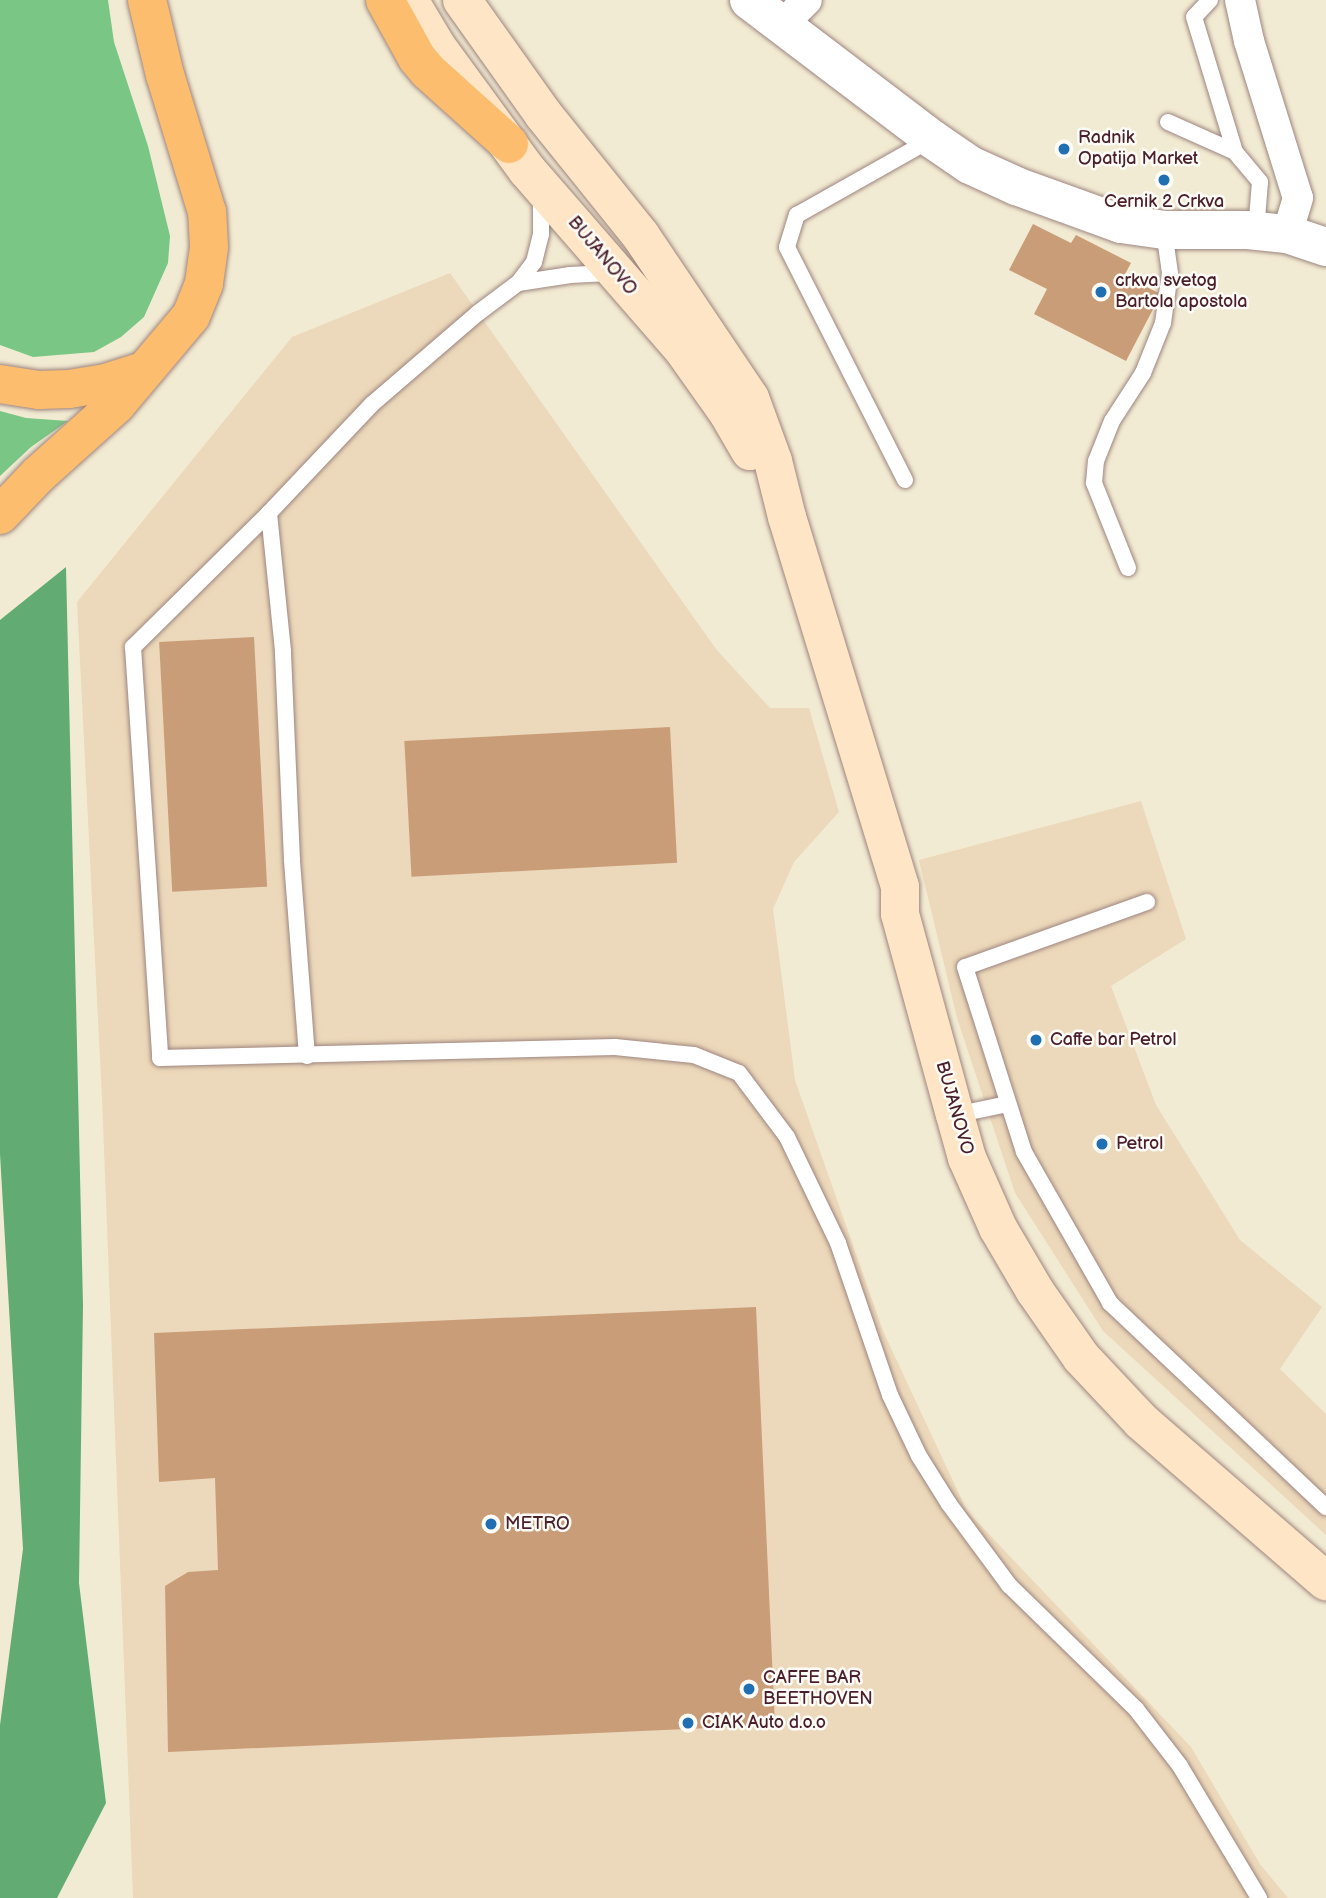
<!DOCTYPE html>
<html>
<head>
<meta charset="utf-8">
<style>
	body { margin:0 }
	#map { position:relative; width:1326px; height:1898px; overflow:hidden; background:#f2ebd3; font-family:"Balsamiq Sans",sans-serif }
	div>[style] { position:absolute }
	.built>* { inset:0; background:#ecd8ba }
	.green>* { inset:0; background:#79c685 }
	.forest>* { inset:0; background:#62ab72 }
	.building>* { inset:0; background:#ca9d79; transform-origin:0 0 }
	.roads { filter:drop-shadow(0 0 2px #9e857f) drop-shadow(0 0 2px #9e857f) }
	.service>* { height:16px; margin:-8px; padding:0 8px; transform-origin:8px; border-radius:8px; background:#fff }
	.minor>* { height:30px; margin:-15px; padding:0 15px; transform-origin:15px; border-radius:15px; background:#fff }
	.tertiary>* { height:38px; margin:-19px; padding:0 19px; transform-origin:19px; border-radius:19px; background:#fff }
	.secondary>* { height:38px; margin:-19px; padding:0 19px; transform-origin:19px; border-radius:19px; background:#fee5c5 }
	.motorway>* { height:38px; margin:-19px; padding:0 19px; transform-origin:19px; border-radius:19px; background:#fcbd6f }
	.dots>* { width:19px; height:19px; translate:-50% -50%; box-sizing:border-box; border:4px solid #fdfcf7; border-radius:50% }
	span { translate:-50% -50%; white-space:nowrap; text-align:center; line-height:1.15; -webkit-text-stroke:5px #fdfcf7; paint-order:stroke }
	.poi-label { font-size:18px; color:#4a1f2b }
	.left { translate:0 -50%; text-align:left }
	.street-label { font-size:18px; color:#4a1f2b }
</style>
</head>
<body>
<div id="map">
	<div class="built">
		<div style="clip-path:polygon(450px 273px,716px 649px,770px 708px,809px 708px,839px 812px,794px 862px,773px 909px,795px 1080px,883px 1331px,967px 1511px,1191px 1747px,1260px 1864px,1288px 1898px,133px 1898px,102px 1098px,77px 602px,292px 337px)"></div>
		<div style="clip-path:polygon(1141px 801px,1186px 939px,1111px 986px,1156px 1105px,1240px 1240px,1322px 1307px,1280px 1369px,1326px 1414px,1326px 1535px,1103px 1331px,1015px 1193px,957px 1018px,919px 860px)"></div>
	</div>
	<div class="green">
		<div style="clip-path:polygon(0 0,108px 0,114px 42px,148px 146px,170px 236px,168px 263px,144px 317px,121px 337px,94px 352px,33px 357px,0 345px)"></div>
		<div style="clip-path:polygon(0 411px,26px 418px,68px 421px,31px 447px,0 476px)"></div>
	</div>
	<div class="forest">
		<div style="clip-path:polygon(66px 567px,83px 1305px,79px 1583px,106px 1803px,57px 1898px,0 1898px,0 1725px,23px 1549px,0 1154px,0 620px)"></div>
	</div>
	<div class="building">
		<div style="clip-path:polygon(1033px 224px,1071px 243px,1076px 235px,1131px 263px,1124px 276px,1161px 294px,1126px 361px,1034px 314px,1047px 289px,1009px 270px)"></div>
		<div style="left:254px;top:637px;width:250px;height:95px;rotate:87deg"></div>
		<div style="left:670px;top:727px;width:136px;height:266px;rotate:87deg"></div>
		<div style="clip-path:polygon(756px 1307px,775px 1725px,168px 1752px,165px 1586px,188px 1572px,218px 1570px,215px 1478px,159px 1482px,154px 1333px)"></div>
	</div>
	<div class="roads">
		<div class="service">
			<div style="left:1210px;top:0;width:23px;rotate:133deg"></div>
			<div style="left:1194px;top:17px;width:141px;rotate:73.1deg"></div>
			<div style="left:1235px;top:152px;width:39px;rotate:50deg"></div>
			<div style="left:1260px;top:182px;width:49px;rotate:94.7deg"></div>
			<div style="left:1168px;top:122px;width:73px;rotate:24.1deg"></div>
			<div style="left:541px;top:197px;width:37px;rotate:90deg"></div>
			<div style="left:541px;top:234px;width:29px;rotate:104deg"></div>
			<div style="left:534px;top:262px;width:26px;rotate:127deg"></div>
			<div style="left:518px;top:283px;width:53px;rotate:-8.7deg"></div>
			<div style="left:570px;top:275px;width:34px;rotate:-3deg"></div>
			<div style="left:604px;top:273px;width:9px;rotate:36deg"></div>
			<div style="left:905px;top:480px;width:261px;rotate:-116.9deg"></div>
			<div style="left:787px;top:247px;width:34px;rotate:-73deg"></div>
			<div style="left:797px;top:215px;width:153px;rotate:-29.4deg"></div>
			<div style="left:269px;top:513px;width:191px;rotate:135.4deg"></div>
			<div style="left:133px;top:647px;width:412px;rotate:86.2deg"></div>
			<div style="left:160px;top:1058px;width:455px;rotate:-1.4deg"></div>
			<div style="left:615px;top:1047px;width:79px;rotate:5.8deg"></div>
			<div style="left:694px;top:1055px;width:48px;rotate:21.8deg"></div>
			<div style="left:739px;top:1073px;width:80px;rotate:53.1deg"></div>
			<div style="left:787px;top:1137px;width:118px;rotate:64.3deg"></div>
			<div style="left:838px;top:1243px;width:161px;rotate:71.1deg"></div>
			<div style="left:890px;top:1395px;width:68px;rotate:64.6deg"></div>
			<div style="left:919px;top:1456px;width:57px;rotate:58deg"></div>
			<div style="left:949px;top:1504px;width:101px;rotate:53.5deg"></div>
			<div style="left:1009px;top:1585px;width:177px;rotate:44.3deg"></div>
			<div style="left:1136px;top:1709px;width:72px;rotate:52.3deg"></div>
			<div style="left:1180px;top:1766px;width:154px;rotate:59.1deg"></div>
			<div style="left:1128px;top:568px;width:92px;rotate:-111.8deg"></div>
			<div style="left:1094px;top:483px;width:22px;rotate:-85deg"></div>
			<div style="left:1096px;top:461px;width:43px;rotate:-68.2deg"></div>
			<div style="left:1112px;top:421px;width:57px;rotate:-57.1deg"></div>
			<div style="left:1143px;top:373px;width:54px;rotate:-68.2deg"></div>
			<div style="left:1163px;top:323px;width:50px;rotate:-82deg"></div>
			<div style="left:1170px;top:273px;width:42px;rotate:-98.1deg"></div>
			<div style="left:1147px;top:902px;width:193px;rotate:160.3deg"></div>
			<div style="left:965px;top:967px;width:194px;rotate:72.3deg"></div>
			<div style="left:1024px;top:1152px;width:174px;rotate:60.3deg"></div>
			<div style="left:1110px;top:1303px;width:297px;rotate:43.4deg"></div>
			<div style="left:307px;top:1056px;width:197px;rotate:-94.4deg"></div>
			<div style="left:292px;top:860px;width:209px;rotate:-92.5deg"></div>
			<div style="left:283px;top:651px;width:139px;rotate:-95.8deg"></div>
			<div style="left:269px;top:513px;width:149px;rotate:-46.6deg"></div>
			<div style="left:371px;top:405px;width:141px;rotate:-40.7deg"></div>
			<div style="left:478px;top:313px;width:50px;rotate:-36.9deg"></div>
			<div style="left:955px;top:1115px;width:53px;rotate:-11.9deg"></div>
		</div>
		<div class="minor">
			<div style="left:1240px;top:0;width:42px;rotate:77.6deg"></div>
			<div style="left:1249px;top:41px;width:164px;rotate:72.7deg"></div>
			<div style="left:1298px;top:198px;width:38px;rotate:107deg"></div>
			<div style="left:782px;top:25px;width:35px;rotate:-45deg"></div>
		</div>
		<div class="tertiary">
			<div style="left:749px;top:0;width:230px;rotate:37.2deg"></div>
			<div style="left:932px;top:139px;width:46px;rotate:34.4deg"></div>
			<div style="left:970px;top:165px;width:51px;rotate:24.5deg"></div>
			<div style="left:1016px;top:186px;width:112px;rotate:19.9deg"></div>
			<div style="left:1121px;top:224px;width:43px;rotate:7.9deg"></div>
			<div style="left:1164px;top:230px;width:84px"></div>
			<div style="left:1248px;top:230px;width:39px;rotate:6deg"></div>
			<div style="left:1287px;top:234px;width:41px;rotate:18.4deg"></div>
		</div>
		<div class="secondary">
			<div style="left:409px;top:0;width:55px;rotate:59.2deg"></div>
			<div style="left:437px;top:47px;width:152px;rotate:53.8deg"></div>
			<div style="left:527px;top:170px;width:236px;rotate:49deg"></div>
			<div style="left:682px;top:348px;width:80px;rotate:54.7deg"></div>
			<div style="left:728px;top:413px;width:44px;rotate:59.9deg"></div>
			<div style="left:462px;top:0;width:140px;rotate:54.6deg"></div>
			<div style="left:543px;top:114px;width:156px;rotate:51.2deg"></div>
			<div style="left:641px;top:236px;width:195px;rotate:56.1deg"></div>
			<div style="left:750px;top:398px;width:67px;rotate:69.9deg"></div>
			<div style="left:773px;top:461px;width:58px;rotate:76deg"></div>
			<div style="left:787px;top:517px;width:387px;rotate:73deg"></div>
			<div style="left:900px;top:887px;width:27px;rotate:90deg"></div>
			<div style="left:900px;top:914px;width:208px;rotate:74.7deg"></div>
			<div style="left:955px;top:1115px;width:45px;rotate:74.4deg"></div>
			<div style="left:967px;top:1158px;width:77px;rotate:66.1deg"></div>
			<div style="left:998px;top:1228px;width:73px;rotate:59.6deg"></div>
			<div style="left:1035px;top:1291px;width:80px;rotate:55.1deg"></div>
			<div style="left:1081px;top:1357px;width:88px;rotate:46.8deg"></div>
			<div style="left:1141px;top:1421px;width:245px;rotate:40.9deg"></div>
		</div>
		<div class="motorway">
			<div style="left:385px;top:0;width:66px;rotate:61.1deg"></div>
			<div style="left:417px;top:58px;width:17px;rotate:50deg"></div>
			<div style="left:428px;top:71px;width:109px;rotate:42deg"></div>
			<div style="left:0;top:384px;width:39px;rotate:9deg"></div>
			<div style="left:39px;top:390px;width:30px;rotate:-2deg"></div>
			<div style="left:69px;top:389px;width:33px;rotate:-9deg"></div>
			<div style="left:102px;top:384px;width:43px;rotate:-17.6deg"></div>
			<div style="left:0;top:515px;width:55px;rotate:-46.5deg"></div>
			<div style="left:38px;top:475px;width:105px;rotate:-41.9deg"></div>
			<div style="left:116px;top:405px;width:116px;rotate:-49.9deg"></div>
			<div style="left:191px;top:316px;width:35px;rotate:-68deg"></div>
			<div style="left:204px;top:283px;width:36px;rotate:-82deg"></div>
			<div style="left:209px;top:247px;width:35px;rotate:-93deg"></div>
			<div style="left:207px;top:212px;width:143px;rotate:-107deg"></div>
			<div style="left:165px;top:75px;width:77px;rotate:-103.5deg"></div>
		</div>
	</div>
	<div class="dots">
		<div style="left:1064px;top:149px;background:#1f6fb2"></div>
		<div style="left:1164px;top:180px;background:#1f6fb2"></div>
		<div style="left:1101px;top:292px;background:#1f6fb2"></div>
		<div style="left:1036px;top:1040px;background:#1f6fb2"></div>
		<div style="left:1102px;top:1144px;background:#1f6fb2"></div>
		<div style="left:491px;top:1524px;background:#1f6fb2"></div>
		<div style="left:749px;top:1689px;background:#1f6fb2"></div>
		<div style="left:688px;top:1723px;background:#1f6fb2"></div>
	</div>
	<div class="poi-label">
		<span class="left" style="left:1078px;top:149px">Radnik<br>Opatija Market</span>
		<span style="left:1164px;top:202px">Cernik 2 Crkva</span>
		<span class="left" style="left:1115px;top:292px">crkva svetog<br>Bartola apostola</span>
		<span class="left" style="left:1050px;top:1040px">Caffe bar Petrol</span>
		<span class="left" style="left:1116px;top:1144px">Petrol</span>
		<span class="left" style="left:505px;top:1524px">METRO</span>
		<span class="left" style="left:763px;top:1689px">CAFFE BAR<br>BEETHOVEN</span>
		<span class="left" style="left:702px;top:1723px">CIAK Auto d.o.o</span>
	</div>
	<div class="street-label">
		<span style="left:602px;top:256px;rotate:50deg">BUJANOVO</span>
		<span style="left:954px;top:1108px;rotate:74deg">BUJANOVO</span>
	</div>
</div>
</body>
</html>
